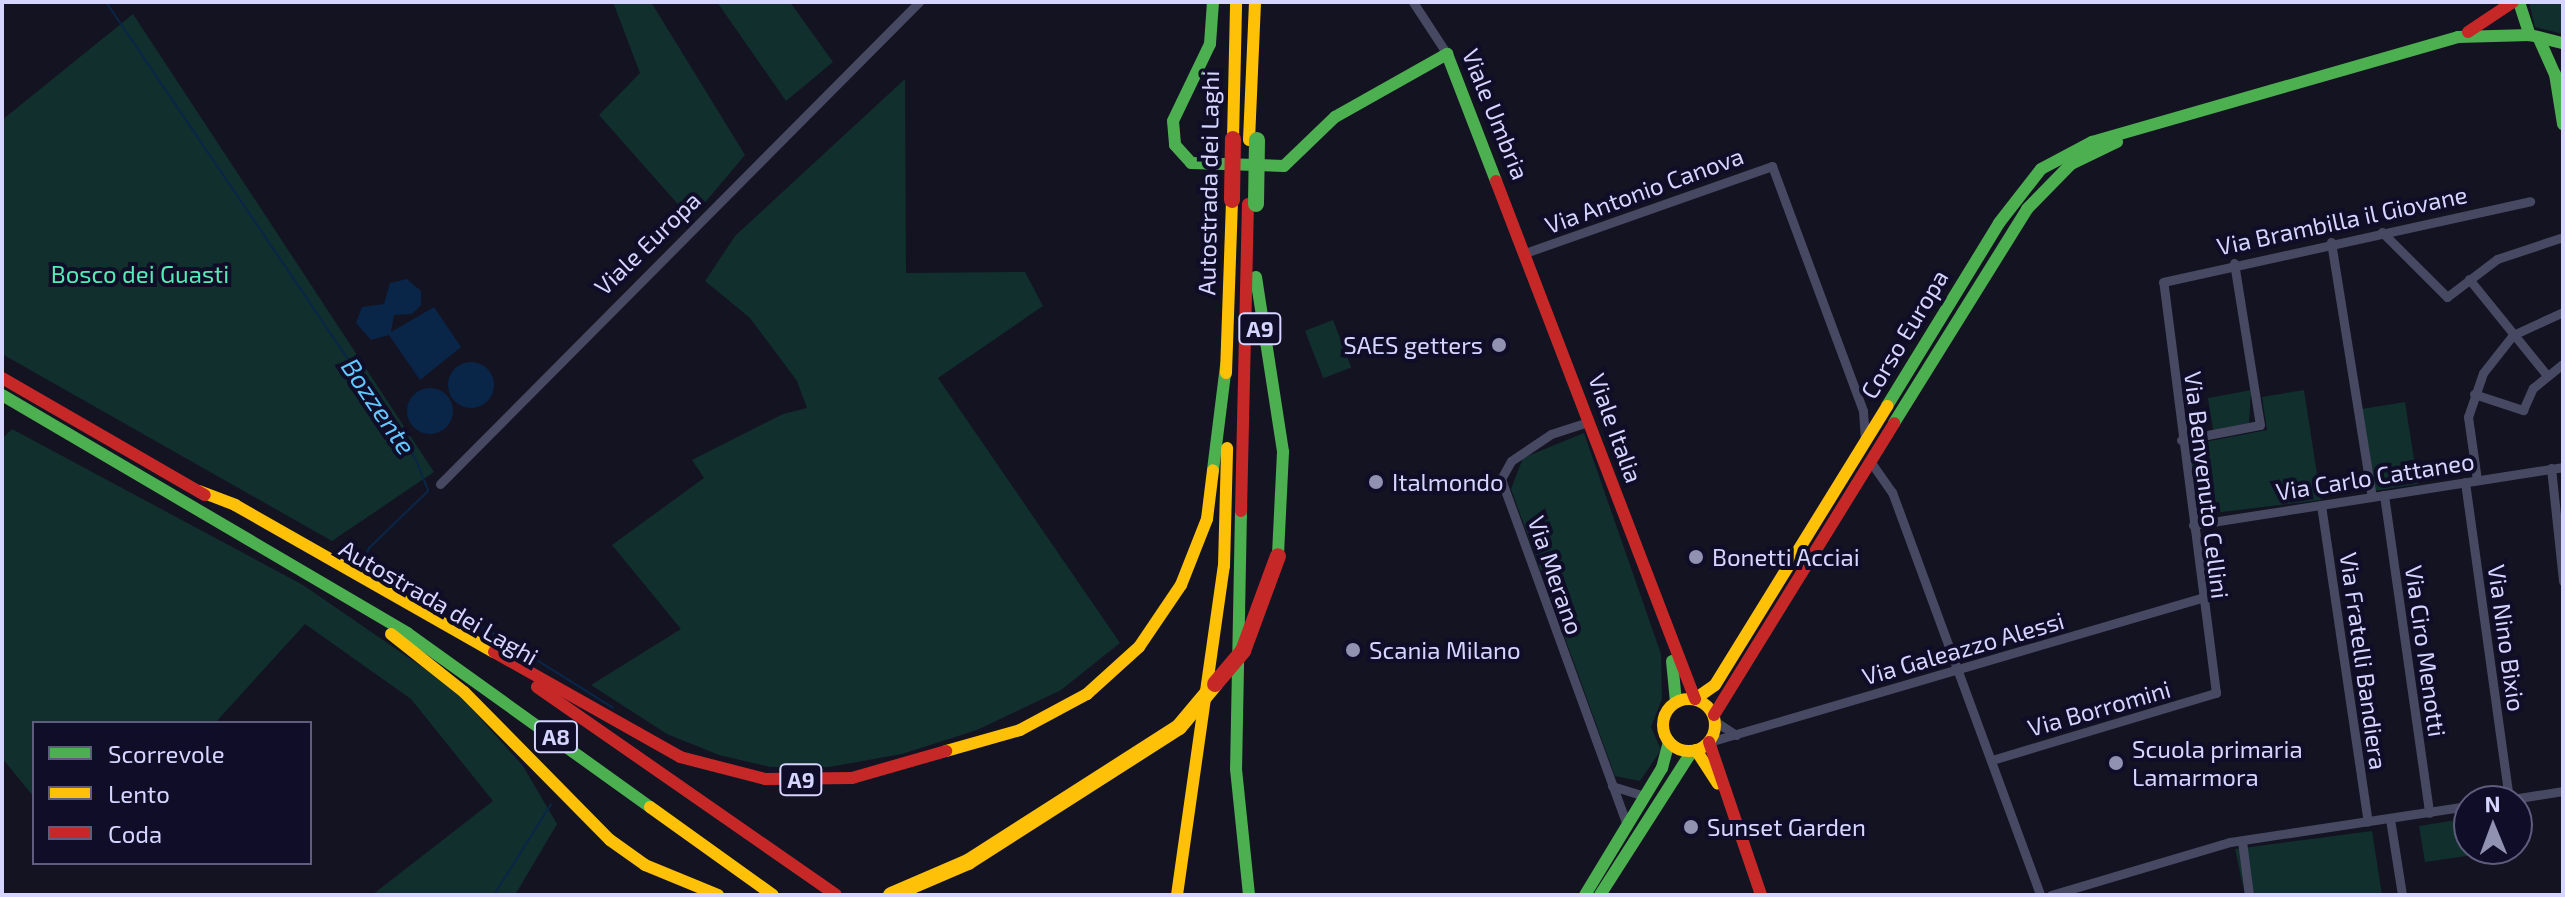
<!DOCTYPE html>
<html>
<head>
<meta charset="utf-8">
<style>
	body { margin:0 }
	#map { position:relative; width:2565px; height:897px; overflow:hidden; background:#141322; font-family:"Exo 2",sans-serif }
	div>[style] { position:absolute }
	.green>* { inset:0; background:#112f2c; transform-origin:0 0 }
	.water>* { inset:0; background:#092649 }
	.round { border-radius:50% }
	.stream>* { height:2px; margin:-1px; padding:0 1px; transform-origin:1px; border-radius:1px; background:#092649 }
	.street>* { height:9px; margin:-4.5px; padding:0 4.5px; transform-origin:4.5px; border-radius:4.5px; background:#474963 }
	.fast>* { height:12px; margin:-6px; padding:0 6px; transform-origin:6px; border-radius:6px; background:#4caf50 }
	.slow>* { height:12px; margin:-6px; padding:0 6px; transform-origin:6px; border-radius:6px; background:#ffc107 }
	.slow>.ring { margin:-6px; padding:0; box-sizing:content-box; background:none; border:12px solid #ffc107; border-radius:50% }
	.jam>* { height:12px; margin:-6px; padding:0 6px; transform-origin:6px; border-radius:6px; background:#c62828 }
	.fast-bridge>* { height:16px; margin:-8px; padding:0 8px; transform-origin:8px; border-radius:8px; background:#4caf50 }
	.slow-bridge>* { height:16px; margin:-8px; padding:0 8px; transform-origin:8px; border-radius:8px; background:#ffc107 }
	.jam-bridge>* { height:16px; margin:-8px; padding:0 8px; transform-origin:8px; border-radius:8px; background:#c62828 }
	.dots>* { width:22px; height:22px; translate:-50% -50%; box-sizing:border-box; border:4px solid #0f0d28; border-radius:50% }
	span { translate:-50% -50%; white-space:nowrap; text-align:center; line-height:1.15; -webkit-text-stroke:8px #0f0d28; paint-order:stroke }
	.shield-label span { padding:2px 6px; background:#0f0d28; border:2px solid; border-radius:6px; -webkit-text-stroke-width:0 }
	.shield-label { font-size:22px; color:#d5d5ff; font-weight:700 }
	.street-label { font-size:24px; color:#d5d5ff }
	.park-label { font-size:24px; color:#56eab5 }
	.poi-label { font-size:24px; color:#d5d5ff }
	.right { translate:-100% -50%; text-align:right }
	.left { translate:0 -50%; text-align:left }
	.water-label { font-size:26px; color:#63c7ff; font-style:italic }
	.frame { position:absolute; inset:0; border:4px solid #d5d5ff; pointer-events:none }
	.legend { position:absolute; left:32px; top:721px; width:280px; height:144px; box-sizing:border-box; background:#0f0d28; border:2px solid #5e5d7e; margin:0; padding:10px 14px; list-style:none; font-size:24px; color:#d5d5ff }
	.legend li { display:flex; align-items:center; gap:16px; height:40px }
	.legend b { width:40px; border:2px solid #5e5d7e }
	.north { position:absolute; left:2453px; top:785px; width:80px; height:80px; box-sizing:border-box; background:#0f0d28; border:2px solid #5e5d7e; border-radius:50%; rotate:359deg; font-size:22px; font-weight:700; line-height:32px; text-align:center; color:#d5d5ff }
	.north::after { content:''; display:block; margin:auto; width:28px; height:36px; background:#9191b2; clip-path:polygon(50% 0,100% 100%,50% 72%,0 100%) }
</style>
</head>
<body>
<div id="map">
	<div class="green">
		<div style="clip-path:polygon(613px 2px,651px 2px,745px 155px,691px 219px,599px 115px,640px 73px)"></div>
		<div style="clip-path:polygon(717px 2px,790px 2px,833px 62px,786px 101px)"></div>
		<div style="clip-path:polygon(2529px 2px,2563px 2px,2563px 34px,2535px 27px)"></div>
		<div style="clip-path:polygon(133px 14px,434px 472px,332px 541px,2px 354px,2px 120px)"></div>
		<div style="clip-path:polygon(905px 79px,906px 273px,1025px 272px,1043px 306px,938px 378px,1120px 643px,1061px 690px,977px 730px,902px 754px,829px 767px,770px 767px,719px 755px,667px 734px,591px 685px,681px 629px,612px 545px,704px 478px,692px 460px,783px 414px,807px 408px,797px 381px,750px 318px,705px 281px,735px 236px)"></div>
		<div style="left:1333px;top:320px;width:51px;height:30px;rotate:69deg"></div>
		<div style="clip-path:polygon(2251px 390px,2249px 423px,2213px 430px,2208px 398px)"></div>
		<div style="clip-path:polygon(2304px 390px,2321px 500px,2197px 515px,2189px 445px,2267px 430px,2262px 397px)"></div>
		<div style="left:2405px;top:402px;width:83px;height:44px;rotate:81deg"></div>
		<div style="clip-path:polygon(12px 429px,303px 585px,454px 689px,523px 766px,557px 824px,515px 895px,372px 895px,493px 801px,411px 699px,305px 624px,215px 723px,34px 723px,34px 797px,2px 758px,2px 439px)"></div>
		<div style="clip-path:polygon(1584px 433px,1661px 654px,1662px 699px,1651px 727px,1661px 750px,1640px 781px,1615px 776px,1511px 489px,1523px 458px)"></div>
		<div style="clip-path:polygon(2469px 818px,2469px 849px,2480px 854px,2425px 862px,2419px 826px)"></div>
		<div style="clip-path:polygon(2372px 831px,2382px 895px,2245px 895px,2235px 849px)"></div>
	</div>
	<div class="water">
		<div style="clip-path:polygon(407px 279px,421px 291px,421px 305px,412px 314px,394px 315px,391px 332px,434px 307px,461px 347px,420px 380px,389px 335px,371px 340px,356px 323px,362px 307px,384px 304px,390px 283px)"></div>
		<div class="round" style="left:448px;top:362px;width:46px;height:46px"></div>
		<div class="round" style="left:407px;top:388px;width:46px;height:46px"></div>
	</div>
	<div class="stream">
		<div style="left:106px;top:2px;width:551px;rotate:55.88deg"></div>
		<div style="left:415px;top:458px;width:35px;rotate:68deg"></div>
		<div style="left:428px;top:491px;width:82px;rotate:136deg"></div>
		<div style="left:369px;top:548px;width:17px;rotate:114deg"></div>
		<div style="left:362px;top:564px;width:156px;rotate:27.9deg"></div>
		<div style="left:500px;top:637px;width:133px;rotate:32.1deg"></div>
		<div style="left:494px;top:895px;width:107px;rotate:-57.9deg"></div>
	</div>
	<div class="street">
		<div style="left:1413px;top:2px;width:62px;rotate:56.8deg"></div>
		<div style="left:2382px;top:232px;width:92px;rotate:45deg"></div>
		<div style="left:2447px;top:297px;width:63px;rotate:-37.2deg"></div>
		<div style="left:2497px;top:259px;width:70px;rotate:-18.4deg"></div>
		<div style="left:2331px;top:242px;width:258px;rotate:80.9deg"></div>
		<div style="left:1525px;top:253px;width:262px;rotate:-19.4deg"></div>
		<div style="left:1772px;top:166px;width:261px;rotate:69.6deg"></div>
		<div style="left:1863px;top:411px;width:28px;rotate:86deg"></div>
		<div style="left:2469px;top:279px;width:122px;rotate:51deg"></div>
		<div style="left:2474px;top:394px;width:52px;rotate:18.1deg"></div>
		<div style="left:2523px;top:410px;width:24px;rotate:-66deg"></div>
		<div style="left:2533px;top:388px;width:38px;rotate:-39deg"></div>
		<div style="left:1588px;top:422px;width:39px;rotate:162deg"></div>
		<div style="left:1551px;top:434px;width:48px;rotate:146deg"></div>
		<div style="left:1511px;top:461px;width:21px;rotate:119deg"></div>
		<div style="left:1501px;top:479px;width:369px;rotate:70deg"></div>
		<div style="left:2181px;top:440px;width:80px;rotate:-10.8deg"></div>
		<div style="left:2260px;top:425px;width:164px;rotate:-99.1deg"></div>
		<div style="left:1870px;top:461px;width:38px;rotate:55deg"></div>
		<div style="left:1892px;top:492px;width:429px;rotate:69.8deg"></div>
		<div style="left:2551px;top:468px;width:114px;rotate:83.9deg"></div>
		<div style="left:2477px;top:480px;width:64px;rotate:-98.1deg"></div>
		<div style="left:2468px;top:417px;width:46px;rotate:-71.2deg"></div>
		<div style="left:2483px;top:373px;width:48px;rotate:-51.7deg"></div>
		<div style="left:2513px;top:335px;width:55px;rotate:-24.7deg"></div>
		<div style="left:2465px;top:482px;width:321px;rotate:82.1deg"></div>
		<div style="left:440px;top:484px;width:680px;rotate:-45.18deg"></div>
		<div style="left:2384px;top:495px;width:321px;rotate:81.9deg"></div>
		<div style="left:2321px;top:505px;width:320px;rotate:81.6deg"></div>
		<div style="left:2193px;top:525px;width:375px;rotate:-8.9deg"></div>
		<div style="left:1716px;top:722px;width:24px;rotate:33deg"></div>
		<div style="left:1709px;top:742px;width:513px;rotate:-16.31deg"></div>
		<div style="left:1992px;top:760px;width:234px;rotate:-16.7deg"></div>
		<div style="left:2216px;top:693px;width:414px;rotate:-97.3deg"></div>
		<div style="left:2163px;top:282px;width:376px;rotate:-12.4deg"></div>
		<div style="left:1612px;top:786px;width:34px;rotate:17deg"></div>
		<div style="left:2500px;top:801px;width:64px;rotate:-9deg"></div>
		<div style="left:2390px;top:819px;width:77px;rotate:81deg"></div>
		<div style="left:2242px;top:841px;width:54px;rotate:82.6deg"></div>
		<div style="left:2051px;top:895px;width:187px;rotate:-16.5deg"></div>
		<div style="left:2230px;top:842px;width:242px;rotate:-8.6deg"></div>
	</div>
	<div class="fast">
		<div style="left:1213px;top:2px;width:42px;rotate:94.1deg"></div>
		<div style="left:1210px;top:44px;width:85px;rotate:115.7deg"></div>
		<div style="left:1173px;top:121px;width:24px;rotate:85deg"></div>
		<div style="left:1175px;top:145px;width:24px;rotate:48deg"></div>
		<div style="left:1191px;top:163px;width:93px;rotate:1.8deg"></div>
		<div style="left:1284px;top:166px;width:71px;rotate:-43.9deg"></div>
		<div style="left:1335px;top:117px;width:129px;rotate:-29.4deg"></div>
		<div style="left:1447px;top:54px;width:136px;rotate:68.9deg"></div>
		<div style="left:2519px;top:2px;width:35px;rotate:72deg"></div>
		<div style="left:2530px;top:35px;width:34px;rotate:14deg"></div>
		<div style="left:2540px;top:41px;width:36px;rotate:66deg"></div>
		<div style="left:2555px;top:74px;width:51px;rotate:80.9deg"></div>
		<div style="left:1256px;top:277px;width:177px;rotate:81.2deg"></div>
		<div style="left:1283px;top:452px;width:104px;rotate:92.8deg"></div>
		<div style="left:2px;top:395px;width:470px;rotate:30.4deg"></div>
		<div style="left:407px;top:633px;width:299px;rotate:35.6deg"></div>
		<div style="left:1887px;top:406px;width:215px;rotate:-58.5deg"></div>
		<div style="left:1999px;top:223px;width:68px;rotate:-52.1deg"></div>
		<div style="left:2041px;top:169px;width:58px;rotate:-27.9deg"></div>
		<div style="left:2092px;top:142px;width:381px;rotate:-16deg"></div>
		<div style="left:2458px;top:37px;width:72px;rotate:-1.6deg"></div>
		<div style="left:1894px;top:423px;width:252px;rotate:-58.1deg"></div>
		<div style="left:2027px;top:209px;width:63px;rotate:-45.6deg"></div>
		<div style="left:2071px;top:164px;width:51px;rotate:-25.6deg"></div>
		<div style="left:1213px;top:470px;width:106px;rotate:-82.9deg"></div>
		<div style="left:1241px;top:511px;width:258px;rotate:91.1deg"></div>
		<div style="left:1236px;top:769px;width:127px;rotate:84.1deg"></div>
		<div style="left:1672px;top:661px;width:41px;rotate:84.4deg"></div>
		<div style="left:1585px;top:895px;width:149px;rotate:-58.8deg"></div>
		<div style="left:1662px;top:768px;width:27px;rotate:-75deg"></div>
		<div style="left:1600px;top:895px;width:171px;rotate:-57.4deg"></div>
	</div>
	<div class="slow">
		<div style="left:1233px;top:139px;width:137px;rotate:-88.7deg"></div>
		<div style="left:1249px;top:140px;width:138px;rotate:-87.5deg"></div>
		<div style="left:1226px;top:373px;width:173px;rotate:-88deg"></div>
		<div style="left:199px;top:491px;width:39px;rotate:21deg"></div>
		<div style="left:235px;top:505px;width:298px;rotate:29.6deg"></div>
		<div style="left:391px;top:634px;width:93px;rotate:38.5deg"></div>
		<div style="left:464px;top:692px;width:208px;rotate:45.4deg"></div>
		<div style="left:610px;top:840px;width:43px;rotate:35.5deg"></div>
		<div style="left:645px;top:865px;width:79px;rotate:22.3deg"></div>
		<div class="ring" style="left:1663px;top:699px;width:40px;height:40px"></div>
		<div style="left:1695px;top:699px;width:24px;rotate:-35deg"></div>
		<div style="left:1715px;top:685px;width:328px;rotate:-58.3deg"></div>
		<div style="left:1696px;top:750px;width:40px;rotate:57.1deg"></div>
		<div style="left:946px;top:751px;width:77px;rotate:-15.8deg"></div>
		<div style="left:1020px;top:730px;width:76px;rotate:-28.2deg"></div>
		<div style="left:1087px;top:694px;width:70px;rotate:-42.1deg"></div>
		<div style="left:1139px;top:647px;width:75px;rotate:-55.9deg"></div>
		<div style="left:1181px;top:585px;width:71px;rotate:-68.5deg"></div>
		<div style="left:1207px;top:519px;width:49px;rotate:-83deg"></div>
		<div style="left:650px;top:807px;width:151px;rotate:35.6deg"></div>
		<div style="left:1177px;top:895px;width:332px;rotate:-81.9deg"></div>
		<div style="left:1224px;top:566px;width:118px;rotate:-88.5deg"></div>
	</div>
	<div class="jam">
		<div style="left:2468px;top:32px;width:54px;rotate:-33.7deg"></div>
		<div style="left:1496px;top:181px;width:555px;rotate:68.98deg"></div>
		<div style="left:2px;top:378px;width:234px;rotate:30deg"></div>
		<div style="left:1241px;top:511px;width:307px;rotate:-88.7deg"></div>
		<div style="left:494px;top:652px;width:214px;rotate:29.4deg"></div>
		<div style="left:680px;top:757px;width:88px;rotate:14.5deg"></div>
		<div style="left:765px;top:779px;width:87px;rotate:-0.7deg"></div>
		<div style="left:852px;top:778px;width:98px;rotate:-16deg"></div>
		<div style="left:537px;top:687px;width:364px;rotate:34.8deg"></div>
		<div style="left:1714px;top:715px;width:343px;rotate:-58.3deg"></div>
		<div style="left:1709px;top:742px;width:162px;rotate:71.2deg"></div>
	</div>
	<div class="fast-bridge">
		<div style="left:1256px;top:204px;width:64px;rotate:-89.1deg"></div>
	</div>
	<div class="slow-bridge">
		<div style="left:891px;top:895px;width:84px;rotate:-23.2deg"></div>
		<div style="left:968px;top:862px;width:250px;rotate:-32.6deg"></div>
		<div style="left:1179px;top:727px;width:56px;rotate:-50.1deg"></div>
	</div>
	<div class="jam-bridge">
		<div style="left:1232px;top:200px;width:61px;rotate:-89.1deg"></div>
		<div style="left:1215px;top:684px;width:43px;rotate:-49.7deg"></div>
		<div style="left:1243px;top:651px;width:101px;rotate:-69.8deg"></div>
	</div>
	<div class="dots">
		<div style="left:1499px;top:345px;background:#9191b2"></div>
		<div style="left:1376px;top:482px;background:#9191b2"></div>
		<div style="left:1696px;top:557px;background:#9191b2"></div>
		<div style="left:1353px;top:650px;background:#9191b2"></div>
		<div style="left:2116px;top:763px;background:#9191b2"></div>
		<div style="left:1691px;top:827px;background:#9191b2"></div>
	</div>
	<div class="shield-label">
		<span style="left:1260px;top:329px">A9</span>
		<span style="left:556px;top:737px">A8</span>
		<span style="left:801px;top:780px">A9</span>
	</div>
	<div class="street-label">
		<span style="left:1496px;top:114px;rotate:68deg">Viale Umbria</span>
		<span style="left:1208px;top:183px;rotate:-89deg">Autostrada dei Laghi</span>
		<span style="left:1644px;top:190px;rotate:-20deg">Via Antonio Canova</span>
		<span style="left:2342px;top:220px;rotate:-12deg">Via Brambilla il Giovane</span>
		<span style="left:647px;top:243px;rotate:-44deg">Viale Europa</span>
		<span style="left:1904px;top:334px;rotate:-59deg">Corso Europa</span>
		<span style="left:1616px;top:428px;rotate:70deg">Viale Italia</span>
		<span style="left:2375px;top:476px;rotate:-9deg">Via Carlo Cattaneo</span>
		<span style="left:2207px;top:485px;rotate:83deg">Via Benvenuto Cellini</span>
		<span style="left:1556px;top:575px;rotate:71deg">Via Merano</span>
		<span style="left:439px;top:602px;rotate:30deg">Autostrada dei Laghi</span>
		<span style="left:2507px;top:638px;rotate:82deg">Via Nino Bixio</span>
		<span style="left:1963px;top:648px;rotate:-16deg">Via Galeazzo Alessi</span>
		<span style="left:2426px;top:651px;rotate:82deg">Via Ciro Menotti</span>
		<span style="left:2364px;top:661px;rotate:82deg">Via Fratelli Bandiera</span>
		<span style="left:2099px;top:708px;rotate:-16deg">Via Borromini</span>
	</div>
	<div class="park-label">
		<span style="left:140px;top:274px">Bosco dei Guasti</span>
	</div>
	<div class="poi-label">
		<span class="right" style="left:1483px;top:345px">SAES getters</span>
		<span class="left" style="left:1392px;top:482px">Italmondo</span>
		<span class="left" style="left:1712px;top:557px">Bonetti Acciai</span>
		<span class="left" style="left:1369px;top:650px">Scania Milano</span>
		<span class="left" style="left:2132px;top:763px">Scuola primaria<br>Lamarmora</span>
		<span class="left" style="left:1707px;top:827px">Sunset Garden</span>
	</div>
	<div class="water-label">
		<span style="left:379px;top:406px;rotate:56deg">Bozzente</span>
	</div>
	<div class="frame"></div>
	<ul class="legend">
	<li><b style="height:10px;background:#4caf50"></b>Scorrevole</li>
	<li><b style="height:10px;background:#ffc107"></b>Lento</li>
	<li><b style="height:10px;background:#c62828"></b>Coda</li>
	</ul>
	<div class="north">N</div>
</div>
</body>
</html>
